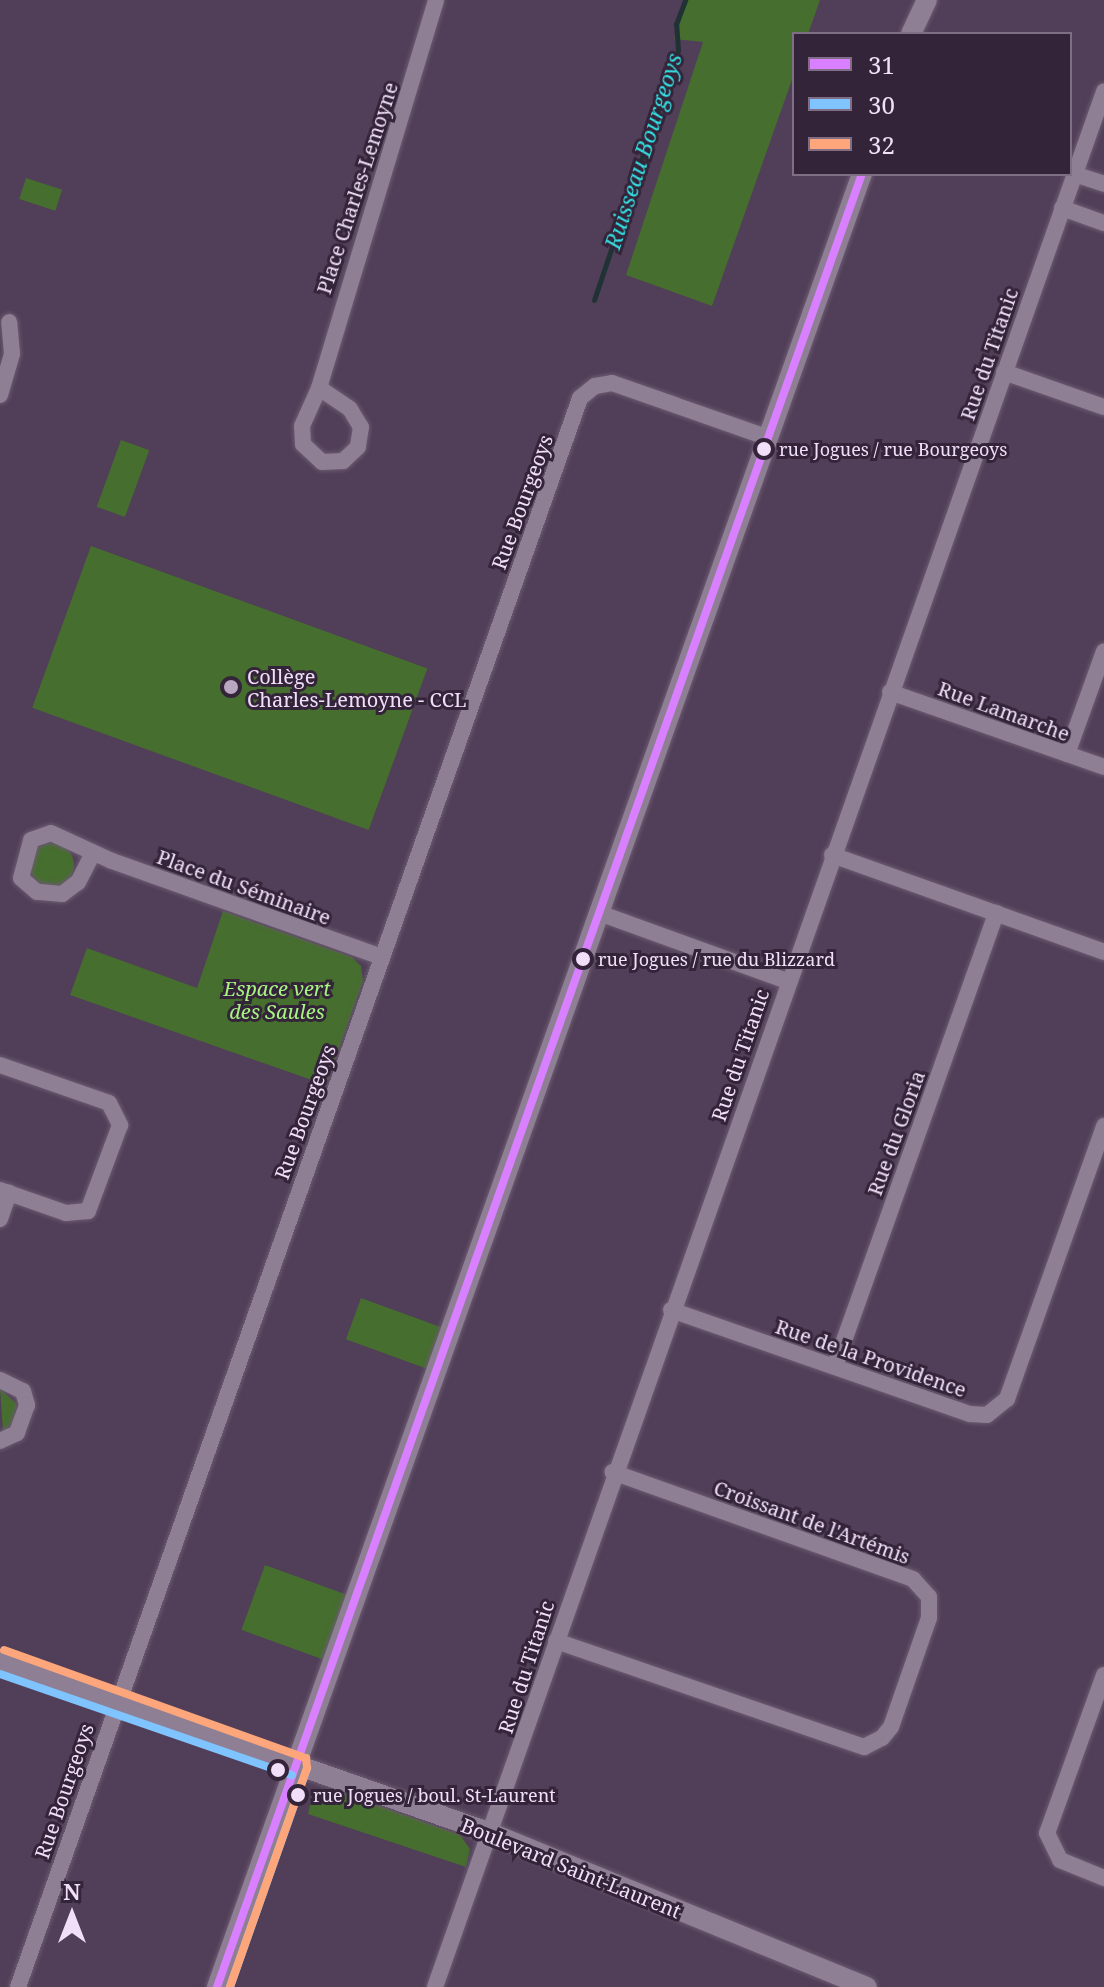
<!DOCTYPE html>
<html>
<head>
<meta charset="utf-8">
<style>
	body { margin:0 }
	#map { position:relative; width:1104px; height:1987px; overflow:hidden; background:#513e58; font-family:"Noto Serif",serif }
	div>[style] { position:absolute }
	.green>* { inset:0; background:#466e2e; transform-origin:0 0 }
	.round { border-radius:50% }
	.stream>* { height:5px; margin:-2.5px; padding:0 2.5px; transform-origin:2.5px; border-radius:2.5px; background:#213235 }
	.roads { filter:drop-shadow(0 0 2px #6b5b71) drop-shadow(0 0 2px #6b5b71) }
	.minor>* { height:16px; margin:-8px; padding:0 8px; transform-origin:8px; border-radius:8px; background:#8e7f94 }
	.tertiary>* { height:20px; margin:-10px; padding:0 10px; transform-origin:10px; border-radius:10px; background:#8e7f94 }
	.bus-1>* { height:8px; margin:-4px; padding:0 4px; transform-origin:4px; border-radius:4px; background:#d880ff }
	.bus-2>* { height:8px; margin:-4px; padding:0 4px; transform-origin:4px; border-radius:4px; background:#80c4ff }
	.bus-3>* { height:8px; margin:-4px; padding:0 4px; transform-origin:4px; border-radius:4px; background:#fea67b }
	.dots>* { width:22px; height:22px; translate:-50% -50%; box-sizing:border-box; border:4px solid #332439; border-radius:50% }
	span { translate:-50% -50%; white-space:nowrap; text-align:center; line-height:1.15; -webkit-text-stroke:6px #332439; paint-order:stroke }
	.bus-label { font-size:18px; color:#f1def9 }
	.left { translate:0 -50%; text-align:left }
	.street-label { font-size:20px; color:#f1def9 }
	.poi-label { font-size:20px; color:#f1def9 }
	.park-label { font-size:20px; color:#a8f482; font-style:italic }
	.water-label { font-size:22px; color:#34e0e2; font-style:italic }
	.legend { position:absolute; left:792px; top:32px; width:280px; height:144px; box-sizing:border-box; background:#332439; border:2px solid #7f6e86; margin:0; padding:10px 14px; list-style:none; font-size:24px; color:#f1def9 }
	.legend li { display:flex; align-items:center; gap:16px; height:40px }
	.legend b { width:40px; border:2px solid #7f6e86 }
	.north { position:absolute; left:32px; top:1875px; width:80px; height:80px; -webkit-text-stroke:6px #332439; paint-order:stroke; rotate:0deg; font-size:22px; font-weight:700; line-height:32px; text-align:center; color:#f1def9 }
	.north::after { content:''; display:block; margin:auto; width:28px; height:36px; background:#f1def9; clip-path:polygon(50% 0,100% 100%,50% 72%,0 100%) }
</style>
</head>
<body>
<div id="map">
	<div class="green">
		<div style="clip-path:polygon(688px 0,820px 0,808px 34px,794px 34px,794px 74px,712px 306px,626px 275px,703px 42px,674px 39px)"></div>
		<div style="left:26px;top:178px;width:38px;height:22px;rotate:18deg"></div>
		<div style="left:121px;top:440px;width:30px;height:71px;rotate:20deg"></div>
		<div style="left:91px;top:546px;width:358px;height:172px;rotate:20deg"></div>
		<div class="round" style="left:30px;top:843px;width:44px;height:44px"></div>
		<div style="clip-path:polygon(223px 911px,352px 957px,361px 966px,363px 981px,326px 1085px,70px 995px,87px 948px,197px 988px)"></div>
		<div style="left:361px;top:1298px;width:86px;height:44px;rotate:20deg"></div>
		<div style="clip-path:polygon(0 1389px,17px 1404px,12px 1424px,3px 1431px)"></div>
		<div style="left:265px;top:1565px;width:87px;height:69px;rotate:20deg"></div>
		<div style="clip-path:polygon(332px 1789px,460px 1835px,470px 1849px,466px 1867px,308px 1814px,312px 1797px)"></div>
	</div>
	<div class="stream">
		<div style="left:594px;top:300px;width:264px;rotate:-71.4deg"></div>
		<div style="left:678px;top:50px;width:26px;rotate:-94deg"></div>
		<div style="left:676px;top:24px;width:26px;rotate:-69deg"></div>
	</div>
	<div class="roads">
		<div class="minor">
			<div style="left:1074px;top:174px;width:32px;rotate:18deg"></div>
			<div style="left:1062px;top:208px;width:45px;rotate:19.7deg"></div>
			<div style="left:1004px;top:372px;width:106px;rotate:19.3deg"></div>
			<div style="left:319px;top:388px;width:405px;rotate:-73.2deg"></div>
			<div style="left:319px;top:388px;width:37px;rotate:34deg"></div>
			<div style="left:350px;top:409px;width:21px;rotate:59deg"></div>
			<div style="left:361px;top:427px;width:20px;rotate:99deg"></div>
			<div style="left:358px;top:447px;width:21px;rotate:137deg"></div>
			<div style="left:343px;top:461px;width:21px;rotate:177deg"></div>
			<div style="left:322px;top:462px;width:26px;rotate:-137deg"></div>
			<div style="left:303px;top:444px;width:18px;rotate:-93deg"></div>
			<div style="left:302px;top:426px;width:42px;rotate:-65.9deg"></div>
			<div style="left:0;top:395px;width:43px;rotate:-73.7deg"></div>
			<div style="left:12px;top:354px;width:32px;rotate:-95deg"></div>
			<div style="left:890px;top:692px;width:227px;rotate:19.3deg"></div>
			<div style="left:1067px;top:754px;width:109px;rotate:-70.2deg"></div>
			<div style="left:93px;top:853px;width:33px;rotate:117deg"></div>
			<div style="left:78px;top:882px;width:20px;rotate:143deg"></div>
			<div style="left:62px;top:894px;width:25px;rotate:-175deg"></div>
			<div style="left:37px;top:892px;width:21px;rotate:-139deg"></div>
			<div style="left:21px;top:878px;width:39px;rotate:-75deg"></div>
			<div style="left:31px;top:840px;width:21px;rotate:-19deg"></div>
			<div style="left:51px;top:833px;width:67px;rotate:24.7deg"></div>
			<div style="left:112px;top:861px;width:286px;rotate:19.6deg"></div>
			<div style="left:832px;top:855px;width:289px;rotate:19.6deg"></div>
			<div style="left:599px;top:913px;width:200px;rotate:19.9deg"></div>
			<div style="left:0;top:1065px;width:115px;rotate:19.2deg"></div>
			<div style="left:109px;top:1103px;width:25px;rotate:63deg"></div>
			<div style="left:120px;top:1125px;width:92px;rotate:110.4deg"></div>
			<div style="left:88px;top:1211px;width:22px;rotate:175deg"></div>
			<div style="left:66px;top:1213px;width:70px;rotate:-160.8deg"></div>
			<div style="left:0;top:1219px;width:28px;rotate:-71deg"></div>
			<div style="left:671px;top:1310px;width:317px;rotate:19.2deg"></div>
			<div style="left:970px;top:1414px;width:17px;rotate:3deg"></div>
			<div style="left:987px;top:1415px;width:26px;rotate:-39deg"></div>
			<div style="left:1007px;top:1399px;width:290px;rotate:-70.4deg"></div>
			<div style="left:835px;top:1366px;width:481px;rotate:-70.4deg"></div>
			<div style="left:0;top:1380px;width:25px;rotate:26deg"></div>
			<div style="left:23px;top:1391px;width:15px;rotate:74deg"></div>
			<div style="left:27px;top:1405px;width:30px;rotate:110deg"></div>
			<div style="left:17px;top:1433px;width:19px;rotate:155deg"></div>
			<div style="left:556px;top:1641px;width:326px;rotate:19deg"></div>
			<div style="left:864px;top:1747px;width:20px;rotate:-27deg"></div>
			<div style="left:882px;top:1738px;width:14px;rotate:-51deg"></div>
			<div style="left:891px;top:1727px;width:115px;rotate:-70.8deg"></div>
			<div style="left:929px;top:1618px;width:21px;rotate:-90deg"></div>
			<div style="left:929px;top:1597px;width:24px;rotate:-132deg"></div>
			<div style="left:913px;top:1579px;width:319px;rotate:-160.4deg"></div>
			<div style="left:1104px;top:1675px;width:168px;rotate:109.8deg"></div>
			<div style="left:1047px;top:1833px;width:30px;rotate:64deg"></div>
			<div style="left:1060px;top:1860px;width:48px;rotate:22.2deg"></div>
			<div style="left:18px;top:1987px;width:1685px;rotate:-70.52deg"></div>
			<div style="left:580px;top:398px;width:19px;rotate:-39deg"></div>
			<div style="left:595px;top:386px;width:17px;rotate:-10deg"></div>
			<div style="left:612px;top:383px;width:166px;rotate:19.3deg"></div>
			<div style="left:435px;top:1987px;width:2010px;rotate:-70.56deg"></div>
		</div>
		<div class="tertiary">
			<div style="left:911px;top:34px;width:38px;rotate:-65deg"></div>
			<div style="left:0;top:1661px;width:520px;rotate:19.31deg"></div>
			<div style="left:491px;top:1833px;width:406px;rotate:22.3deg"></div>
			<div style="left:217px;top:1987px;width:1924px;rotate:-70.42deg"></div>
		</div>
	</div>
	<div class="bus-1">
		<div style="left:217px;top:1987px;width:1924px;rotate:-70.42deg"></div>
	</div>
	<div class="bus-2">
		<div style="left:0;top:1674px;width:309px;rotate:19.1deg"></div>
		<div style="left:230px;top:1987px;width:232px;rotate:-70.6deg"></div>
	</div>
	<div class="bus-3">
		<div style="left:4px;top:1650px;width:321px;rotate:19.7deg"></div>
		<div style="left:306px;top:1758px;width:10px;rotate:84deg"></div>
		<div style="left:307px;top:1768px;width:232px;rotate:109.4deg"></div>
	</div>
	<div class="dots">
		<div style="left:764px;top:449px;background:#f1def9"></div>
		<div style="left:231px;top:687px;background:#b9a6c1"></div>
		<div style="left:583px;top:959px;background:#f1def9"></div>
		<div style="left:278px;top:1770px;background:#f1def9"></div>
		<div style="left:298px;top:1795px;background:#f1def9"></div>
	</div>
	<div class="bus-label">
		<span class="left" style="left:779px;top:449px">rue Jogues / rue Bourgeoys</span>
		<span class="left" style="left:598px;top:959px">rue Jogues / rue du Blizzard</span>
		<span class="left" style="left:313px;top:1795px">rue Jogues / boul. St-Laurent</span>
	</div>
	<div class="street-label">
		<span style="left:357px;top:188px;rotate:-72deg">Place Charles-Lemoyne</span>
		<span style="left:989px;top:354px;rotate:-71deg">Rue du Titanic</span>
		<span style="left:522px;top:502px;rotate:-70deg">Rue Bourgeoys</span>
		<span style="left:1004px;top:711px;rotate:20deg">Rue Lamarche</span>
		<span style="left:244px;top:887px;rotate:20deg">Place du Séminaire</span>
		<span style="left:740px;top:1055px;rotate:-71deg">Rue du Titanic</span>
		<span style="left:305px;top:1112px;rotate:-70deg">Rue Bourgeoys</span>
		<span style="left:896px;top:1133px;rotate:-70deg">Rue du Gloria</span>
		<span style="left:871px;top:1358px;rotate:19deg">Rue de la Providence</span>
		<span style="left:812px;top:1522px;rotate:20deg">Croissant de l'Artémis</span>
		<span style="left:526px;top:1667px;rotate:-72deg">Rue du Titanic</span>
		<span style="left:64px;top:1791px;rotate:-71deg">Rue Bourgeoys</span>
		<span style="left:571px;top:1868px;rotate:22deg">Boulevard Saint-Laurent</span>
	</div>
	<div class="poi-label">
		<span class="left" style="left:247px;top:688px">Collège<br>Charles-Lemoyne - CCL</span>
	</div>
	<div class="park-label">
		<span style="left:277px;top:1000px">Espace vert<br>des Saules</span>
	</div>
	<div class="water-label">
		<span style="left:643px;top:151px;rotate:-72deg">Ruisseau Bourgeoys</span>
	</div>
	<ul class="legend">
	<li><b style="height:10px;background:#d880ff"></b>31</li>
	<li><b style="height:10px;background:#80c4ff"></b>30</li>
	<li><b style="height:10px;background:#fea67b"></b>32</li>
	</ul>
	<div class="north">N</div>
</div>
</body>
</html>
